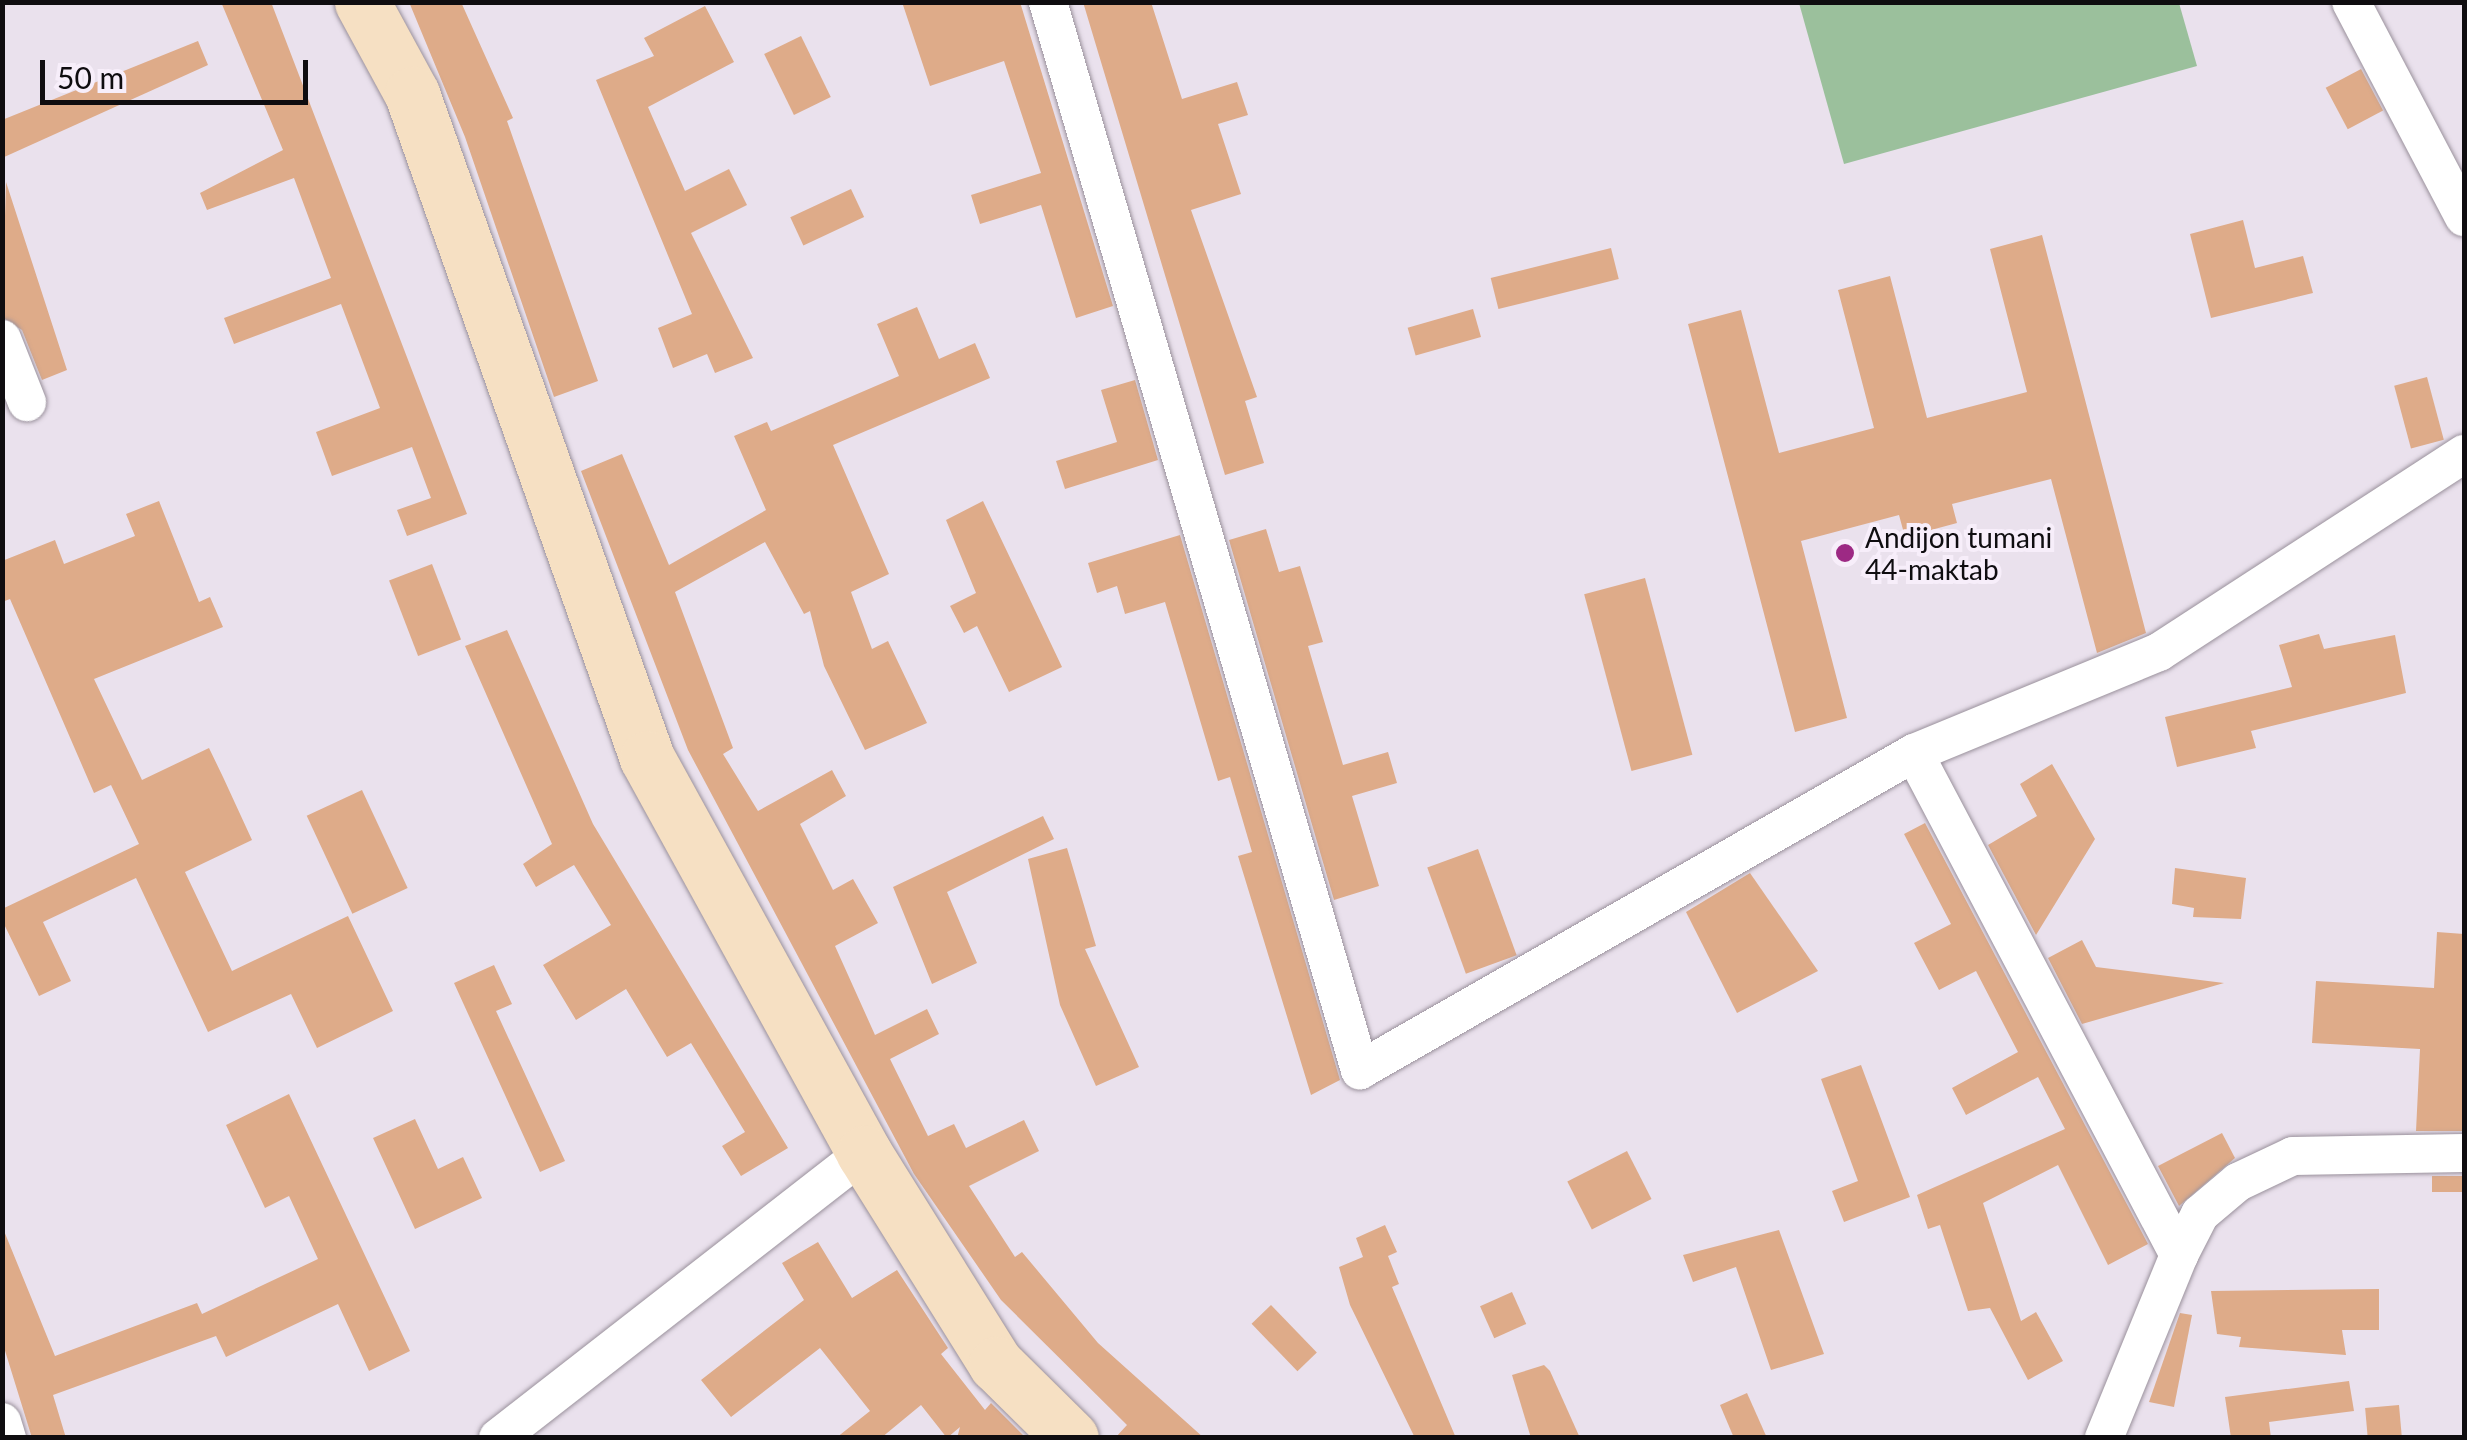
<!DOCTYPE html>
<html>
<head>
<meta charset="utf-8">
<style>
	body { margin:0 }
	#map { position:relative; width:2467px; height:1440px; overflow:hidden; background:#eae1ed; font-family:Lato,sans-serif }
	div>[style] { position:absolute }
	.green>* { inset:0; background:#9bc09c }
	.building>* { inset:0; background:#deab89; transform-origin:0 0 }
	.roads { filter:drop-shadow(0 0 2px #9a919c) drop-shadow(0 0 2px #9a919c) }
	.street>* { height:38px; margin:-19px; padding:0 19px; transform-origin:19px; border-radius:19px; background:#fff }
	.secondary>* { height:55px; margin:-27.5px; padding:0 27.5px; transform-origin:27.5px; border-radius:27.5px; background:#f6e0c3 }
	.dots>* { width:28px; height:28px; translate:-50% -50%; box-sizing:border-box; border:5px solid #f7eefa; border-radius:50% }
	span { translate:-50% -50%; white-space:nowrap; text-align:center; line-height:1.15; -webkit-text-stroke:8px #f7eefa; paint-order:stroke }
	.poi-label { font-size:28px; color:#0f0d10 }
	.left { translate:0 -50%; text-align:left }
	.frame { position:absolute; inset:0; border:5px solid #0f0d10; pointer-events:none }
	.scale { position:absolute; left:40px; top:60px; width:268px; height:45px; box-sizing:border-box; border:5px solid #0f0d10; border-top:0; padding-left:12px; font-size:30px; line-height:35px; white-space:nowrap; color:#0f0d10; -webkit-text-stroke:8px #f7eefa; paint-order:stroke }
</style>
</head>
<body>
<div id="map">
	<div class="green">
		<div style="clip-path:polygon(1799px 3px,2179px 3px,2197px 66px,1844px 164px)"></div>
	</div>
	<div class="building">
		<div style="clip-path:polygon(221px 2px,271px 2px,467px 514px,407px 536px,397px 510px,431px 498px,412px 447px,332px 476px,316px 432px,380px 408px,341px 304px,234px 344px,224px 318px,331px 278px,294px 178px,207px 210px,200px 193px,283px 150px)"></div>
		<div style="clip-path:polygon(409px 2px,461px 2px,513px 118px,507px 121px,598px 381px,554px 397px,465px 137px)"></div>
		<div style="clip-path:polygon(902px 2px,1020px 2px,1113px 306px,1076px 318px,1041px 205px,980px 224px,971px 195px,1041px 173px,1004px 61px,930px 86px)"></div>
		<div style="clip-path:polygon(1083px 2px,1151px 2px,1182px 99px,1237px 82px,1248px 115px,1218px 124px,1241px 194px,1191px 210px,1257px 397px,1245px 401px,1264px 463px,1225px 475px)"></div>
		<div style="clip-path:polygon(705px 6px,734px 62px,648px 107px,685px 191px,729px 169px,747px 205px,691px 233px,753px 358px,715px 373px,707px 354px,673px 368px,658px 328px,692px 314px,596px 80px,654px 56px,644px 38px)"></div>
		<div style="left:801px;top:36px;width:68px;height:41px;rotate:64deg"></div>
		<div style="clip-path:polygon(198px 41px,208px 65px,2px 158px,2px 120px)"></div>
		<div style="left:2361px;top:69px;width:47px;height:40px;rotate:62deg"></div>
		<div style="clip-path:polygon(6px 182px,67px 370px,42px 380px,22px 330px,2px 317px)"></div>
		<div style="left:851px;top:189px;width:31px;height:67px;rotate:65deg"></div>
		<div style="clip-path:polygon(2243px 220px,2255px 268px,2303px 256px,2313px 293px,2211px 318px,2190px 234px)"></div>
		<div style="clip-path:polygon(2042px 235px,2146px 633px,2097px 653px,2051px 479px,1952px 504px,1957px 523px,1905px 537px,1899px 515px,1801px 541px,1847px 718px,1795px 732px,1688px 324px,1741px 310px,1779px 453px,1874px 428px,1838px 290px,1890px 276px,1927px 418px,2027px 392px,1990px 249px)"></div>
		<div style="left:1611px;top:248px;width:32px;height:124px;rotate:76deg"></div>
		<div style="clip-path:polygon(917px 307px,939px 359px,975px 343px,990px 378px,833px 445px,889px 574px,851px 592px,872px 649px,888px 641px,927px 723px,865px 750px,824px 666px,810px 611px,804px 614px,765px 542px,675px 592px,733px 748px,723px 754px,758px 811px,832px 770px,846px 796px,800px 824px,833px 890px,853px 879px,878px 923px,835px 946px,875px 1035px,927px 1009px,939px 1034px,890px 1059px,928px 1136px,954px 1124px,966px 1148px,1024px 1120px,1039px 1151px,969px 1186px,1015px 1257px,1022px 1252px,1098px 1343px,1204px 1438px,1115px 1438px,1127px 1425px,1001px 1300px,914px 1174px,688px 750px,581px 471px,622px 454px,669px 565px,766px 510px,734px 436px,767px 422px,771px 431px,899px 376px,877px 324px)"></div>
		<div style="left:1473px;top:309px;width:29px;height:68px;rotate:74deg"></div>
		<div style="left:2427px;top:377px;width:65px;height:34px;rotate:75deg"></div>
		<div style="clip-path:polygon(1135px 380px,1158px 460px,1065px 489px,1056px 461px,1117px 442px,1101px 390px)"></div>
		<div style="clip-path:polygon(159px 501px,199px 602px,210px 597px,223px 627px,94px 679px,142px 780px,209px 748px,223px 777px,252px 840px,185px 872px,232px 971px,348px 916px,393px 1011px,317px 1048px,291px 994px,208px 1032px,136px 878px,43px 922px,71px 981px,39px 996px,2px 920px,2px 909px,139px 844px,111px 785px,94px 793px,10px 599px,2px 602px,2px 561px,55px 540px,64px 564px,135px 536px,126px 514px)"></div>
		<div style="clip-path:polygon(983px 501px,1062px 667px,1009px 692px,977px 626px,964px 633px,950px 606px,976px 593px,946px 520px)"></div>
		<div style="clip-path:polygon(1266px 529px,1279px 572px,1300px 566px,1323px 642px,1308px 646px,1343px 765px,1388px 752px,1397px 783px,1352px 796px,1379px 886px,1334px 900px,1229px 540px)"></div>
		<div style="clip-path:polygon(1180px 535px,1340px 1080px,1311px 1095px,1238px 856px,1252px 852px,1230px 777px,1218px 781px,1165px 602px,1125px 614px,1117px 586px,1097px 593px,1088px 563px)"></div>
		<div style="left:432px;top:564px;width:81px;height:46px;rotate:69deg"></div>
		<div style="left:1645px;top:578px;width:183px;height:63px;rotate:75deg"></div>
		<div style="clip-path:polygon(507px 630px,593px 824px,788px 1148px,741px 1176px,722px 1146px,745px 1132px,691px 1043px,667px 1057px,626px 989px,576px 1020px,543px 965px,611px 925px,574px 865px,536px 887px,523px 864px,552px 844px,465px 646px)"></div>
		<div style="clip-path:polygon(2319px 634px,2324px 649px,2395px 635px,2406px 693px,2251px 731px,2256px 748px,2177px 767px,2165px 717px,2292px 687px,2279px 645px)"></div>
		<div style="clip-path:polygon(2052px 764px,2095px 839px,2036px 935px,1988px 845px,2037px 816px,2020px 784px)"></div>
		<div style="left:362px;top:790px;width:108px;height:61px;rotate:65deg"></div>
		<div style="clip-path:polygon(1043px 816px,1054px 839px,947px 892px,977px 963px,932px 984px,893px 887px)"></div>
		<div style="clip-path:polygon(1925px 823px,2148px 1244px,2108px 1265px,2058px 1165px,1983px 1203px,2021px 1321px,2036px 1312px,2063px 1361px,2028px 1380px,1990px 1308px,1968px 1311px,1940px 1225px,1928px 1229px,1917px 1195px,2065px 1129px,2038px 1077px,1966px 1115px,1952px 1088px,2018px 1052px,1976px 971px,1939px 990px,1914px 943px,1951px 924px,1904px 834px)"></div>
		<div style="clip-path:polygon(1067px 848px,1096px 946px,1085px 949px,1139px 1067px,1096px 1086px,1060px 1005px,1028px 859px)"></div>
		<div style="left:1478px;top:849px;width:113px;height:54px;rotate:70deg"></div>
		<div style="clip-path:polygon(2175px 868px,2246px 878px,2241px 919px,2193px 917px,2194px 908px,2172px 904px)"></div>
		<div style="clip-path:polygon(1750px 873px,1818px 971px,1737px 1013px,1686px 912px)"></div>
		<div style="clip-path:polygon(2437px 932px,2464px 934px,2464px 1131px,2416px 1131px,2420px 1049px,2312px 1043px,2316px 981px,2434px 988px)"></div>
		<div style="clip-path:polygon(2082px 940px,2096px 967px,2224px 983px,2082px 1024px,2048px 958px)"></div>
		<div style="clip-path:polygon(494px 965px,512px 1004px,496px 1011px,565px 1161px,540px 1172px,454px 983px)"></div>
		<div style="clip-path:polygon(1861px 1065px,1910px 1197px,1844px 1222px,1832px 1191px,1858px 1181px,1821px 1079px)"></div>
		<div style="clip-path:polygon(289px 1094px,410px 1351px,369px 1371px,338px 1304px,226px 1357px,216px 1336px,53px 1395px,66px 1438px,32px 1438px,2px 1341px,2px 1226px,55px 1356px,197px 1303px,202px 1314px,318px 1259px,289px 1196px,265px 1208px,226px 1125px)"></div>
		<div style="clip-path:polygon(415px 1119px,438px 1169px,463px 1157px,482px 1198px,415px 1229px,373px 1138px)"></div>
		<div style="clip-path:polygon(2222px 1133px,2235px 1158px,2179px 1206px,2158px 1166px)"></div>
		<div style="left:1627px;top:1151px;width:54px;height:67px;rotate:63deg"></div>
		<div style="left:2464px;top:1176px;width:16px;height:32px;rotate:90deg"></div>
		<div style="clip-path:polygon(1385px 1225px,1397px 1252px,1388px 1256px,1399px 1284px,1392px 1287px,1456px 1438px,1415px 1438px,1350px 1305px,1339px 1267px,1363px 1257px,1356px 1238px)"></div>
		<div style="clip-path:polygon(1779px 1230px,1824px 1354px,1771px 1370px,1736px 1267px,1693px 1282px,1683px 1255px)"></div>
		<div style="clip-path:polygon(818px 1242px,852px 1298px,897px 1270px,948px 1348px,941px 1354px,985px 1410px,991px 1403px,1026px 1438px,957px 1438px,960px 1427px,947px 1438px,921px 1405px,881px 1438px,836px 1438px,870px 1411px,820px 1348px,731px 1417px,701px 1380px,804px 1300px,782px 1263px)"></div>
		<div style="clip-path:polygon(2379px 1289px,2379px 1330px,2342px 1330px,2346px 1355px,2239px 1347px,2241px 1337px,2217px 1334px,2211px 1291px)"></div>
		<div style="left:1512px;top:1292px;width:35px;height:35px;rotate:66deg"></div>
		<div style="left:1271px;top:1305px;width:66px;height:27px;rotate:46deg"></div>
		<div style="clip-path:polygon(2180px 1313px,2192px 1315px,2174px 1407px,2149px 1402px)"></div>
		<div style="clip-path:polygon(1544px 1365px,1550px 1371px,1580px 1438px,1531px 1438px,1512px 1375px)"></div>
		<div style="clip-path:polygon(2349px 1381px,2354px 1411px,2269px 1422px,2271px 1438px,2231px 1438px,2225px 1397px)"></div>
		<div style="clip-path:polygon(1747px 1393px,1767px 1438px,1734px 1438px,1720px 1405px)"></div>
		<div style="left:2399px;top:1405px;width:33px;height:34px;rotate:85deg"></div>
	</div>
	<div class="roads">
		<div class="street">
			<div style="left:1048px;top:2px;width:1113px;rotate:73.72deg"></div>
			<div style="left:1360px;top:1070px;width:638px;rotate:-29.78deg"></div>
			<div style="left:1914px;top:753px;width:265px;rotate:-22.4deg"></div>
			<div style="left:2159px;top:652px;width:364px;rotate:-33deg"></div>
			<div style="left:2351px;top:2px;width:243px;rotate:62.3deg"></div>
			<div style="left:2px;top:339px;width:68px;rotate:68.4deg"></div>
			<div style="left:1914px;top:753px;width:568px;rotate:62.17deg"></div>
			<div style="left:2179px;top:1255px;width:46px;rotate:-62.9deg"></div>
			<div style="left:2200px;top:1214px;width:50px;rotate:-40.1deg"></div>
			<div style="left:2238px;top:1182px;width:61px;rotate:-25.3deg"></div>
			<div style="left:2293px;top:1156px;width:171px;rotate:-1deg"></div>
			<div style="left:2px;top:1422px;width:17px;rotate:73deg"></div>
			<div style="left:498px;top:1438px;width:464px;rotate:-37.9deg"></div>
			<div style="left:2104px;top:1438px;width:198px;rotate:-67.7deg"></div>
		</div>
		<div class="secondary">
			<div style="left:362px;top:2px;width:105px;rotate:61.5deg"></div>
			<div style="left:412px;top:94px;width:704px;rotate:70.51deg"></div>
			<div style="left:647px;top:758px;width:451px;rotate:61.2deg"></div>
			<div style="left:864px;top:1153px;width:249px;rotate:58deg"></div>
			<div style="left:996px;top:1364px;width:105px;rotate:44.6deg"></div>
		</div>
	</div>
	<div class="dots">
		<div style="left:1845px;top:553px;background:#9d2984"></div>
	</div>
	<div class="poi-label">
		<span class="left" style="left:1865px;top:553px">Andijon tumani<br>44-maktab</span>
	</div>
	<div class="frame"></div>
	<div class="scale">50 m</div>
</div>
</body>
</html>
